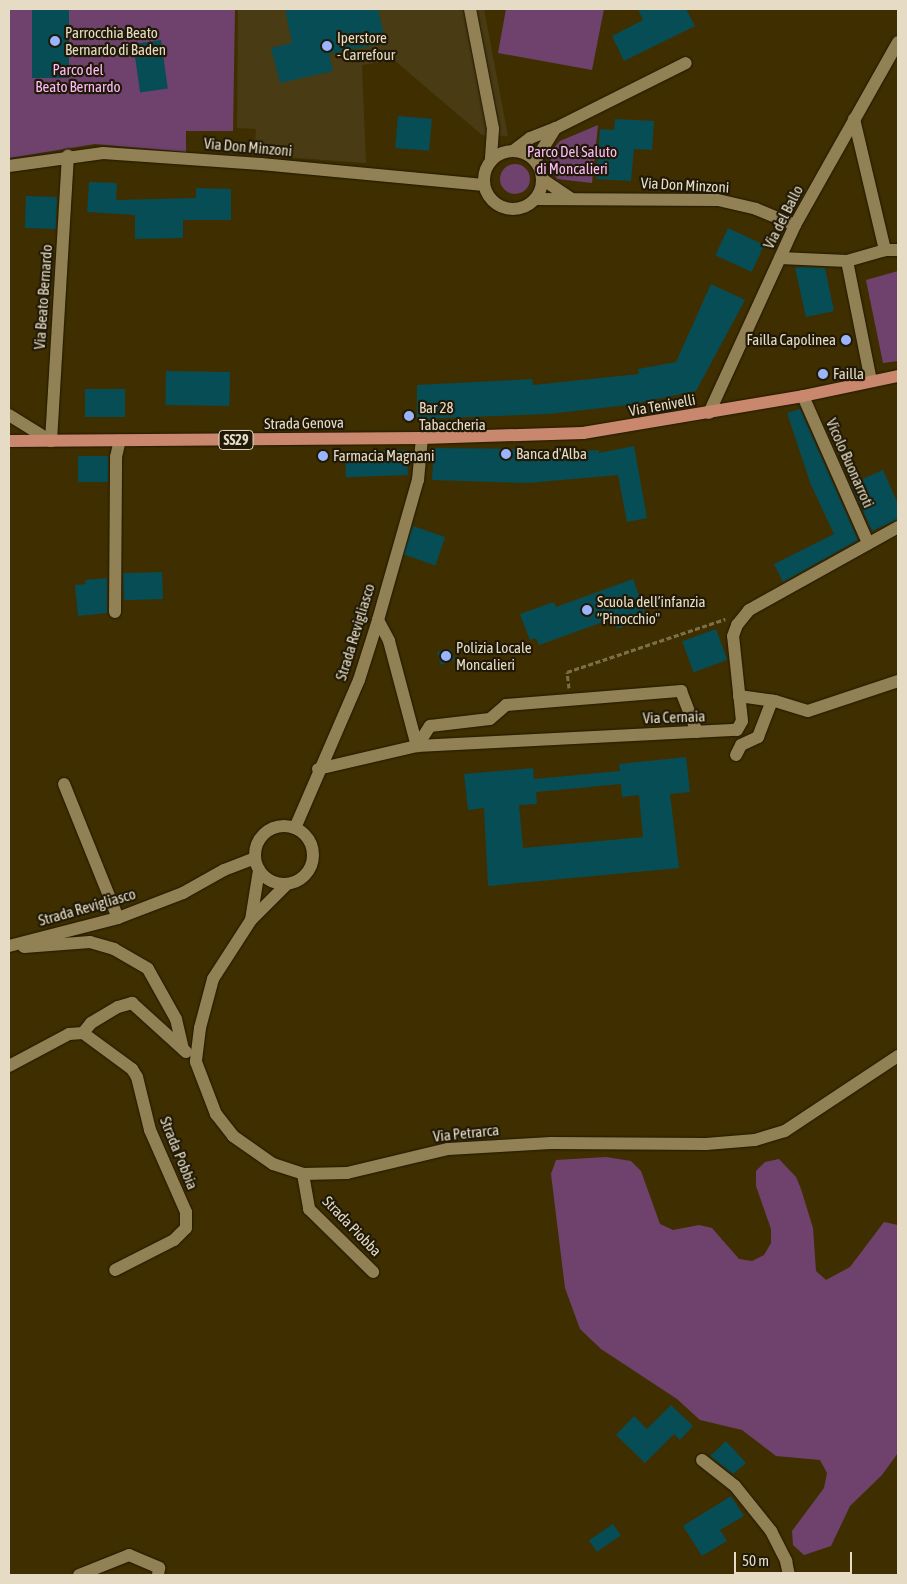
<!DOCTYPE html>
<html>
<head>
<meta charset="utf-8">
<style>
	body { margin:0 }
	#map { position:relative; width:907px; height:1584px; overflow:hidden; background:#3f2f00; font-family:"Asap Condensed",sans-serif }
	div>[style] { position:absolute }
	.built>* { inset:0; background:#493b13 }
	.green>* { inset:0; background:#6e426c }
	.round { border-radius:50% }
	.building>* { inset:0; background:#064d55; transform-origin:0 0 }
	.path>* { height:3px; margin-top:-1.5px; transform-origin:0; background:repeating-linear-gradient(90deg,#7c6e48 0 5px,transparent 0 7.5px) }
	.roads { filter:drop-shadow(0 0 1px #211803) drop-shadow(0 0 1px #211803) }
	.minor>* { height:12px; margin:-6px; padding:0 6px; transform-origin:6px; border-radius:6px; background:#928155 }
	.minor>.ring { margin:-6px; padding:0; box-sizing:content-box; background:none; border:12px solid #928155; border-radius:50% }
	.major>* { height:12px; margin:-6px; padding:0 6px; transform-origin:6px; border-radius:6px; background:#c9886e }
	.dots>* { width:14px; height:14px; translate:-50% -50%; box-sizing:border-box; border:2px solid #201907; border-radius:50% }
	span { translate:-50% -50%; white-space:nowrap; text-align:center; line-height:1.15; -webkit-text-stroke:4.5px #201907; paint-order:stroke }
	.shield-label span { padding:1px 4px; background:#201907; border:1px solid; border-radius:4px; -webkit-text-stroke-width:0 }
	.shield-label { font-size:14px; color:#e6dcc5; font-weight:700 }
	.poi-label { font-size:15px; color:#e6dcc5 }
	.left { translate:0 -50%; text-align:left }
	.right { translate:-100% -50%; text-align:right }
	.park-label { font-size:15px; color:#febcfa }
	.street-label { font-size:15px; color:#e6dcc5 }
	.frame { position:absolute; inset:0; border:10px solid #e6dcc5; pointer-events:none }
	.scale { position:absolute; left:734px; top:1552px; width:118px; height:22px; box-sizing:border-box; border:2px solid #e6dcc5; border-top:0; padding-left:6px; font-size:15px; line-height:18px; white-space:nowrap; color:#e6dcc5; -webkit-text-stroke:4px #201907; paint-order:stroke }
</style>
</head>
<body>
<div id="map">
	<div class="built">
		<div style="clip-path:polygon(238px 9px,484px 9px,508px 136px,482px 135px,394px 60px,362px 65px,366px 163px,254px 155px,256px 129px,237px 128px)"></div>
	</div>
	<div class="green">
		<div style="clip-path:polygon(9px 9px,235px 9px,233px 131px,186px 131px,186px 152px,95px 144px,9px 158px)"></div>
		<div style="clip-path:polygon(506px 9px,604px 9px,592px 70px,498px 53px)"></div>
		<div style="clip-path:polygon(598px 125px,592px 183px,557px 179px,550px 166px,552px 150px,560px 141px)"></div>
		<div class="round" style="left:500px;top:164px;width:30px;height:30px"></div>
		<div style="clip-path:polygon(898px 271px,898px 361px,883px 363px,866px 280px)"></div>
		<div style="clip-path:polygon(606px 1157px,631px 1161px,641px 1171px,660px 1224px,673px 1230px,699px 1225px,712px 1228px,739px 1259px,752px 1261px,764px 1255px,771px 1243px,771px 1229px,756px 1186px,756px 1171px,765px 1162px,779px 1159px,796px 1177px,801px 1189px,813px 1228px,816px 1271px,826px 1280px,850px 1267px,884px 1222px,898px 1225px,898px 1453px,882px 1475px,850px 1506px,831px 1546px,804px 1555px,793px 1545px,792px 1531px,824px 1488px,827px 1473px,820px 1460px,776px 1456px,742px 1430px,700px 1420px,677px 1399px,601px 1349px,580px 1329px,565px 1288px,551px 1174px,556px 1160px)"></div>
	</div>
	<div class="building">
		<div style="left:32px;top:9px;width:37px;height:69px"></div>
		<div style="clip-path:polygon(285px 9px,378px 9px,386px 43px,329px 54px,333px 71px,280px 83px,271px 48px,292px 43px)"></div>
		<div style="clip-path:polygon(638px 9px,686px 9px,695px 26px,624px 61px,612px 36px,643px 20px)"></div>
		<div style="left:161px;top:40px;width:49px;height:28px;rotate:82deg"></div>
		<div style="left:398px;top:116px;width:34px;height:32px;rotate:5deg"></div>
		<div style="clip-path:polygon(615px 119px,654px 121px,652px 150px,634px 149px,631px 181px,596px 179px,600px 129px,614px 130px)"></div>
		<div style="clip-path:polygon(89px 182px,117px 183px,116px 200px,196px 198px,196px 188px,231px 189px,231px 220px,183px 220px,183px 238px,135px 239px,135px 215px,87px 212px)"></div>
		<div style="left:57px;top:197px;width:32px;height:31px;rotate:92deg"></div>
		<div style="left:728px;top:228px;width:40px;height:30px;rotate:25deg"></div>
		<div style="clip-path:polygon(802px 267px,825px 268px,834px 311px,806px 317px,795px 268px)"></div>
		<div style="clip-path:polygon(711px 284px,745px 300px,696px 391px,628px 405px,549px 414px,417px 419px,417px 385px,532px 379px,533px 385px,639px 374px,638px 369px,676px 362px)"></div>
		<div style="left:166px;top:371px;width:64px;height:34px;rotate:1deg"></div>
		<div style="left:85px;top:389px;width:40px;height:28px"></div>
		<div style="clip-path:polygon(800px 409px,858px 540px,783px 582px,774px 564px,834px 534px,811px 485px,787px 413px)"></div>
		<div style="clip-path:polygon(634px 446px,647px 518px,627px 522px,618px 475px,528px 483px,432px 480px,434px 448px,523px 449px,523px 455px,599px 450px,599px 453px)"></div>
		<div style="left:407px;top:450px;width:25px;height:62px;rotate:88deg"></div>
		<div style="left:78px;top:456px;width:30px;height:26px"></div>
		<div style="clip-path:polygon(883px 470px,898px 504px,898px 519px,872px 531px,851px 484px)"></div>
		<div style="left:413px;top:526px;width:34px;height:30px;rotate:19deg"></div>
		<div style="left:162px;top:572px;width:27px;height:39px;rotate:88deg"></div>
		<div style="clip-path:polygon(107px 578px,107px 613px,78px 616px,75px 585px,86px 584px,85px 580px)"></div>
		<div style="clip-path:polygon(633px 579px,647px 618px,617px 629px,614px 618px,539px 645px,536px 638px,530px 640px,520px 614px,554px 602px,556px 607px)"></div>
		<div style="left:716px;top:629px;width:33px;height:36px;rotate:70deg"></div>
		<div style="clip-path:polygon(451px 649px,455px 660px,441px 665px,437px 652px)"></div>
		<div style="clip-path:polygon(evenodd,686px 757px,690px 792px,670px 794px,679px 868px,488px 886px,484px 808px,468px 810px,464px 774px,533px 768px,534px 779px,620px 771px,619px 764px,686px 757px,621px 784px,622px 797px,639px 795px,643px 837px,523px 848px,519px 805px,537px 804px,536px 792px,621px 784px)"></div>
		<div style="clip-path:polygon(671px 1405px,693px 1426px,680px 1440px,674px 1434px,645px 1463px,616px 1435px,634px 1416px,647px 1429px)"></div>
		<div style="clip-path:polygon(726px 1441px,746px 1463px,733px 1474px,710px 1456px)"></div>
		<div style="clip-path:polygon(731px 1496px,744px 1516px,720px 1530px,727px 1541px,702px 1556px,683px 1526px)"></div>
		<div style="left:613px;top:1524px;width:14px;height:29px;rotate:56deg"></div>
	</div>
	<div class="path">
		<div style="left:569px;top:688px;width:16px;rotate:-97deg"></div>
		<div style="left:567px;top:672px;width:167px;rotate:-18.5deg"></div>
	</div>
	<div class="roads">
		<div class="minor">
			<div style="left:470px;top:9px;width:122px;rotate:79.1deg"></div>
			<div style="left:493px;top:129px;width:32px;rotate:94deg"></div>
			<div style="left:854px;top:119px;width:135px;rotate:76.7deg"></div>
			<div class="ring" style="left:484px;top:151px;width:46px;height:46px"></div>
			<div style="left:513px;top:151px;width:21px;rotate:-37deg"></div>
			<div style="left:530px;top:138px;width:28px;rotate:-21deg"></div>
			<div style="left:556px;top:128px;width:145px;rotate:-26.6deg"></div>
			<div style="left:535px;top:161px;width:39px;rotate:-58deg"></div>
			<div style="left:9px;top:166px;width:95px;rotate:-7.9deg"></div>
			<div style="left:103px;top:153px;width:158px;rotate:4deg"></div>
			<div style="left:261px;top:164px;width:224px;rotate:5.4deg"></div>
			<div style="left:542px;top:179px;width:34px;rotate:34deg"></div>
			<div style="left:535px;top:199px;width:183px;rotate:0.3deg"></div>
			<div style="left:718px;top:200px;width:39px;rotate:13deg"></div>
			<div style="left:756px;top:209px;width:42px;rotate:22.3deg"></div>
			<div style="left:780px;top:258px;width:67px;rotate:2.6deg"></div>
			<div style="left:871px;top:381px;width:122px;rotate:-101.3deg"></div>
			<div style="left:847px;top:261px;width:40px;rotate:-16deg"></div>
			<div style="left:885px;top:250px;width:13px"></div>
			<div style="left:803px;top:396px;width:161px;rotate:66.1deg"></div>
			<div style="left:709px;top:413px;width:207px;rotate:-65.4deg"></div>
			<div style="left:795px;top:225px;width:210px;rotate:-60.6deg"></div>
			<div style="left:9px;top:415px;width:49px;rotate:31.8deg"></div>
			<div style="left:51px;top:441px;width:286px;rotate:-86.6deg"></div>
			<div style="left:115px;top:612px;width:155px;rotate:-89.6deg"></div>
			<div style="left:116px;top:457px;width:17px;rotate:-77deg"></div>
			<div style="left:378px;top:620px;width:24px;rotate:62deg"></div>
			<div style="left:389px;top:641px;width:109px;rotate:75.1deg"></div>
			<div style="left:739px;top:696px;width:36px;rotate:8deg"></div>
			<div style="left:775px;top:701px;width:34px;rotate:17deg"></div>
			<div style="left:808px;top:711px;width:95px;rotate:-18.4deg"></div>
			<div style="left:417px;top:746px;width:24px;rotate:-57deg"></div>
			<div style="left:430px;top:726px;width:60px;rotate:-6.7deg"></div>
			<div style="left:490px;top:719px;width:21px;rotate:-41deg"></div>
			<div style="left:506px;top:705px;width:176px;rotate:-4.6deg"></div>
			<div style="left:681px;top:691px;width:44px;rotate:68.7deg"></div>
			<div style="left:736px;top:755px;width:11px;rotate:-63deg"></div>
			<div style="left:741px;top:745px;width:19px;rotate:-25deg"></div>
			<div style="left:758px;top:737px;width:39px;rotate:-69deg"></div>
			<div style="left:318px;top:769px;width:102px;rotate:-13.1deg"></div>
			<div style="left:417px;top:746px;width:320px;rotate:-2.9deg"></div>
			<div style="left:737px;top:730px;width:10px;rotate:-61deg"></div>
			<div style="left:742px;top:721px;width:85px;rotate:-96deg"></div>
			<div style="left:733px;top:636px;width:12px;rotate:-70deg"></div>
			<div style="left:737px;top:625px;width:19px;rotate:-51deg"></div>
			<div style="left:749px;top:610px;width:171px;rotate:-29.1deg"></div>
			<div style="left:64px;top:784px;width:144px;rotate:68.1deg"></div>
			<div class="ring" style="left:255px;top:826px;width:46px;height:46px"></div>
			<div style="left:295px;top:828px;width:161px;rotate:-66.6deg"></div>
			<div style="left:359px;top:680px;width:63px;rotate:-72.4deg"></div>
			<div style="left:378px;top:620px;width:146px;rotate:-74.1deg"></div>
			<div style="left:418px;top:480px;width:42px;rotate:-84.6deg"></div>
			<div style="left:287px;top:884px;width:51px;rotate:135deg"></div>
			<div style="left:251px;top:920px;width:70px;rotate:122.8deg"></div>
			<div style="left:213px;top:979px;width:51px;rotate:104.9deg"></div>
			<div style="left:200px;top:1028px;width:34px;rotate:97deg"></div>
			<div style="left:196px;top:1062px;width:56px;rotate:69deg"></div>
			<div style="left:216px;top:1114px;width:28px;rotate:52deg"></div>
			<div style="left:233px;top:1136px;width:49px;rotate:35deg"></div>
			<div style="left:273px;top:1164px;width:32px;rotate:18deg"></div>
			<div style="left:303px;top:1174px;width:44px;rotate:-1.3deg"></div>
			<div style="left:347px;top:1173px;width:104px;rotate:-13.4deg"></div>
			<div style="left:448px;top:1149px;width:103px;rotate:-3.3deg"></div>
			<div style="left:551px;top:1143px;width:155px;rotate:0.4deg"></div>
			<div style="left:706px;top:1144px;width:49px;rotate:-4.7deg"></div>
			<div style="left:755px;top:1140px;width:31px;rotate:-17deg"></div>
			<div style="left:785px;top:1131px;width:136px;rotate:-33.6deg"></div>
			<div style="left:251px;top:920px;width:51px;rotate:-80.9deg"></div>
			<div style="left:9px;top:946px;width:113px;rotate:-14.4deg"></div>
			<div style="left:118px;top:918px;width:70px;rotate:-21deg"></div>
			<div style="left:183px;top:893px;width:47px;rotate:-29.3deg"></div>
			<div style="left:224px;top:870px;width:33px;rotate:-21deg"></div>
			<div style="left:24px;top:947px;width:66px;rotate:-4.3deg"></div>
			<div style="left:90px;top:942px;width:25px;rotate:16deg"></div>
			<div style="left:114px;top:949px;width:39px;rotate:30deg"></div>
			<div style="left:148px;top:969px;width:57px;rotate:60.8deg"></div>
			<div style="left:176px;top:1019px;width:31px;rotate:77deg"></div>
			<div style="left:83px;top:1033px;width:61px;rotate:36.3deg"></div>
			<div style="left:132px;top:1069px;width:9px;rotate:58deg"></div>
			<div style="left:137px;top:1077px;width:55px;rotate:76.2deg"></div>
			<div style="left:150px;top:1130px;width:90px;rotate:66.3deg"></div>
			<div style="left:186px;top:1212px;width:16px;rotate:90deg"></div>
			<div style="left:186px;top:1228px;width:17px;rotate:135deg"></div>
			<div style="left:174px;top:1240px;width:66px;rotate:153deg"></div>
			<div style="left:9px;top:1066px;width:68px;rotate:-28.1deg"></div>
			<div style="left:69px;top:1034px;width:14px;rotate:-4deg"></div>
			<div style="left:83px;top:1033px;width:13px;rotate:-51deg"></div>
			<div style="left:91px;top:1023px;width:31px;rotate:-31deg"></div>
			<div style="left:118px;top:1007px;width:15px;rotate:-16deg"></div>
			<div style="left:132px;top:1003px;width:73px;rotate:42.2deg"></div>
			<div style="left:303px;top:1174px;width:36px;rotate:80deg"></div>
			<div style="left:309px;top:1209px;width:90px;rotate:44.5deg"></div>
			<div style="left:702px;top:1460px;width:42px;rotate:38.2deg"></div>
			<div style="left:735px;top:1486px;width:58px;rotate:51.3deg"></div>
			<div style="left:771px;top:1531px;width:34px;rotate:63deg"></div>
			<div style="left:786px;top:1561px;width:14px;rotate:78deg"></div>
			<div style="left:79px;top:1575px;width:54px;rotate:-21.8deg"></div>
			<div style="left:129px;top:1555px;width:33px;rotate:23deg"></div>
			<div style="left:159px;top:1568px;width:7px;rotate:98deg"></div>
		</div>
		<div class="major">
			<div style="left:9px;top:441px;width:413px;rotate:-0.4deg"></div>
			<div style="left:422px;top:438px;width:161px;rotate:-1.8deg"></div>
			<div style="left:583px;top:433px;width:223px;rotate:-9.5deg"></div>
			<div style="left:803px;top:396px;width:97px;rotate:-11.9deg"></div>
		</div>
	</div>
	<div class="dots">
		<div style="left:55px;top:41px;background:#9ab5fd"></div>
		<div style="left:327px;top:46px;background:#9ab5fd"></div>
		<div style="left:846px;top:340px;background:#9ab5fd"></div>
		<div style="left:823px;top:374px;background:#9ab5fd"></div>
		<div style="left:409px;top:416px;background:#9ab5fd"></div>
		<div style="left:506px;top:454px;background:#9ab5fd"></div>
		<div style="left:323px;top:456px;background:#9ab5fd"></div>
		<div style="left:587px;top:610px;background:#9ab5fd"></div>
		<div style="left:446px;top:656px;background:#9ab5fd"></div>
	</div>
	<div class="shield-label">
		<span style="left:236px;top:440px">SS29</span>
	</div>
	<div class="poi-label">
		<span class="left" style="left:65px;top:41px">Parrocchia Beato<br>Bernardo di Baden</span>
		<span class="left" style="left:337px;top:46px">Iperstore<br>- Carrefour</span>
		<span class="right" style="left:836px;top:340px">Failla Capolinea</span>
		<span class="left" style="left:833px;top:374px">Failla</span>
		<span class="left" style="left:419px;top:416px">Bar 28<br>Tabaccheria</span>
		<span class="left" style="left:516px;top:454px">Banca d'Alba</span>
		<span class="left" style="left:333px;top:456px">Farmacia Magnani</span>
		<span class="left" style="left:597px;top:610px">Scuola dell’infanzia<br>”Pinocchio"</span>
		<span class="left" style="left:456px;top:656px">Polizia Locale<br>Moncalieri</span>
	</div>
	<div class="park-label">
		<span style="left:78px;top:78px">Parco del<br>Beato Bernardo</span>
		<span style="left:572px;top:160px">Parco Del Saluto<br>di Moncalieri</span>
	</div>
	<div class="street-label">
		<span style="left:248px;top:147px;rotate:5deg">Via Don Minzoni</span>
		<span style="left:685px;top:185px;rotate:3deg">Via Don Minzoni</span>
		<span style="left:783px;top:217px;rotate:-63deg">Via del Ballo</span>
		<span style="left:43px;top:297px;rotate:-86deg">Via Beato Bernardo</span>
		<span style="left:662px;top:405px;rotate:-10deg">Via Tenivelli</span>
		<span style="left:304px;top:423px;rotate:-1deg">Strada Genova</span>
		<span style="left:850px;top:463px;rotate:66deg">Vicolo Buonarroti</span>
		<span style="left:355px;top:632px;rotate:-73deg">Strada Revigliasco</span>
		<span style="left:674px;top:717px;rotate:-2deg">Via Cernaia</span>
		<span style="left:87px;top:907px;rotate:-16deg">Strada Revigliasco</span>
		<span style="left:466px;top:1133px;rotate:-6deg">Via Petrarca</span>
		<span style="left:179px;top:1153px;rotate:68deg">Strada Pobbia</span>
		<span style="left:352px;top:1226px;rotate:46deg">Strada Piobba</span>
	</div>
	<div class="frame"></div>
	<div class="scale">50 m</div>
</div>
</body>
</html>
